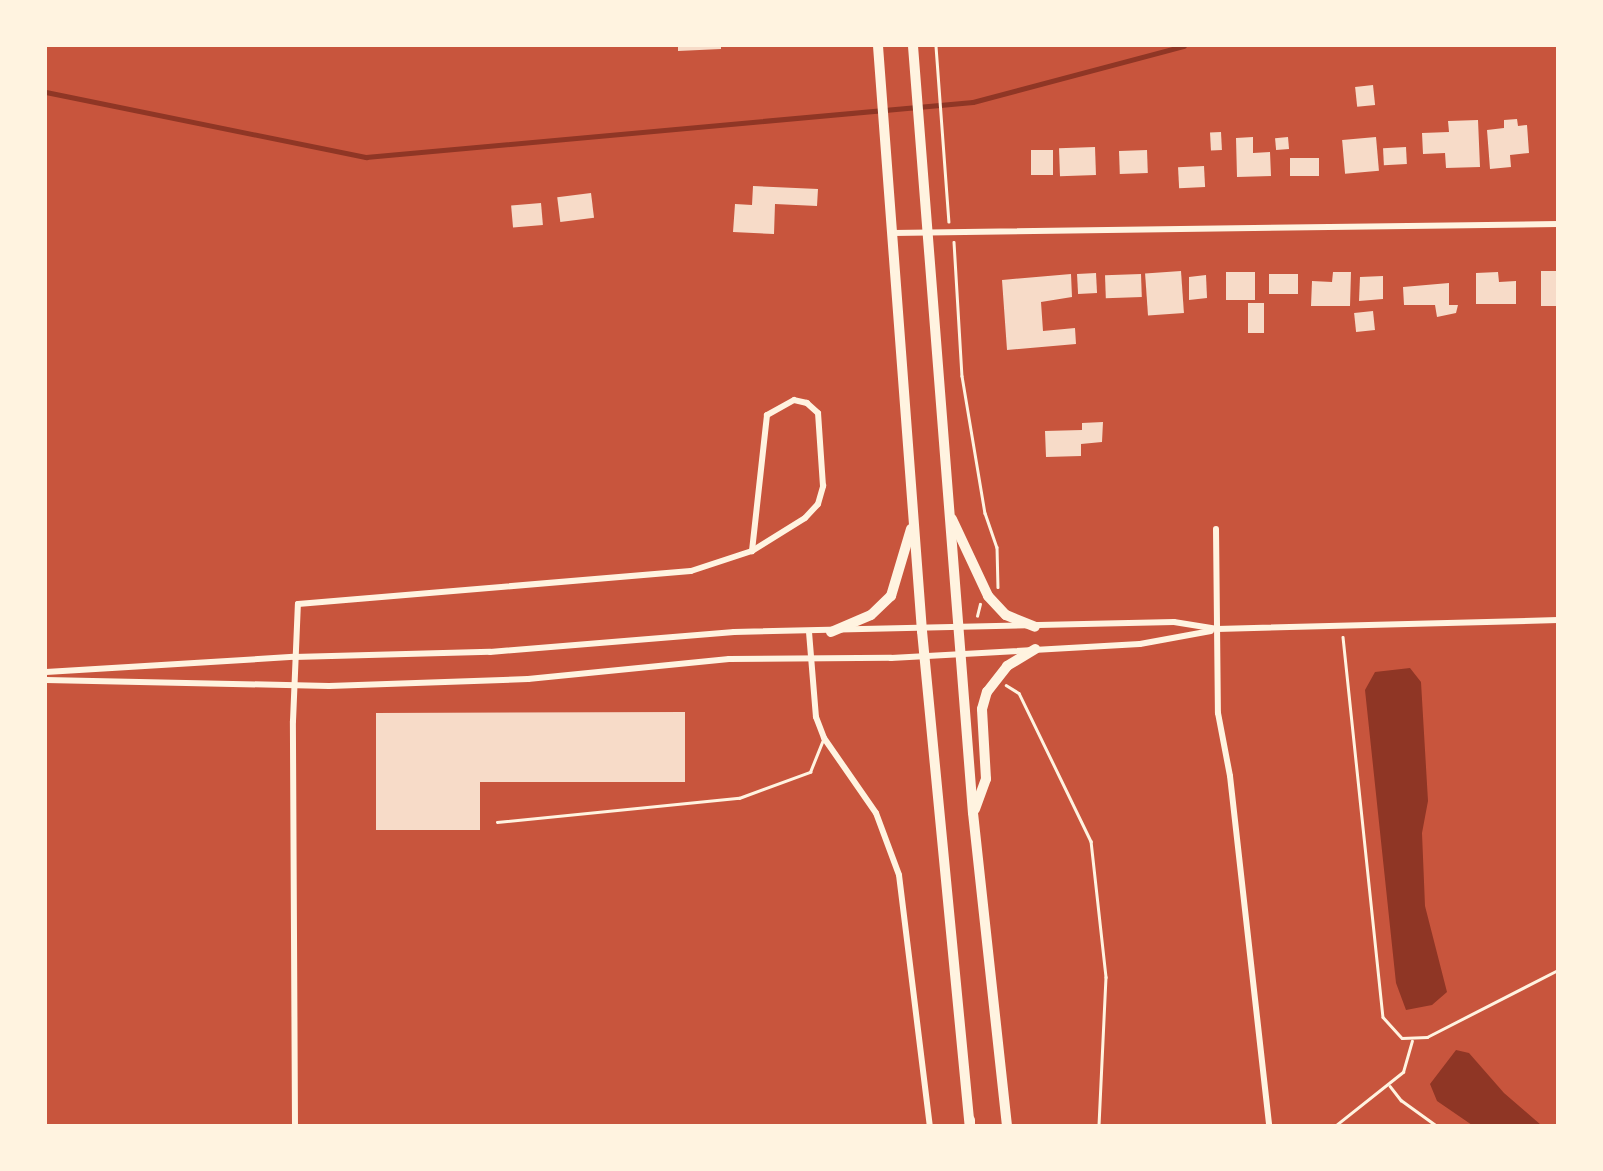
<!DOCTYPE html>
<html>
<head>
<meta charset="utf-8">
<style>
	body { margin:0 }
	#map { position:relative; width:1603px; height:1171px; overflow:hidden; background:#c8553d; font-family:"Fira Sans Condensed",sans-serif }
	div>[style] { position:absolute }
	.water>* { inset:0; background:#8f3625 }
	.stream>* { height:4.5px; margin:-2.25px; padding:0 2.25px; transform-origin:2.25px; border-radius:2.25px; background:#8f3625 }
	.building>* { inset:0; background:#f7dbc8; transform-origin:0 0 }
	.path>* { height:2.5px; margin:-1.25px; padding:0 1.25px; transform-origin:1.25px; border-radius:1.25px; background:#fff3e0 }
	.service>* { height:2.5px; margin:-1.25px; padding:0 1.25px; transform-origin:1.25px; border-radius:1.25px; background:#fff3e0 }
	.minor>* { height:6px; margin:-3px; padding:0 3px; transform-origin:3px; border-radius:3px; background:#fff3e0 }
	.primary>* { height:10px; margin:-5px; padding:0 5px; transform-origin:5px; border-radius:5px; background:#fff3e0 }
	.motorway>* { height:10px; margin:-5px; padding:0 5px; transform-origin:5px; border-radius:5px; background:#fff3e0 }
	span { translate:-50% -50%; white-space:nowrap; text-align:center; line-height:1.15; -webkit-text-stroke:6px #fff3e0; paint-order:stroke }
	.frame { position:absolute; inset:0; border:47px solid #fff3e0; pointer-events:none }
</style>
</head>
<body>
<div id="map">
	<div class="water">
		<div style="clip-path:polygon(1410px 668px,1421px 682px,1428px 801px,1422px 833px,1425px 906px,1447px 992px,1432px 1005px,1406px 1010px,1396px 983px,1365px 690px,1375px 672px)"></div>
		<div style="clip-path:polygon(1456px 1050px,1469px 1053px,1504px 1093px,1541px 1125px,1472px 1125px,1437px 1101px,1430px 1084px)"></div>
	</div>
	<div class="stream">
		<div style="left:46px;top:92px;width:327px;rotate:11.5deg"></div>
		<div style="left:366px;top:157px;width:609px;rotate:-5.18deg"></div>
		<div style="left:973px;top:102px;width:218px;rotate:-14.9deg"></div>
	</div>
	<div class="building">
		<div style="clip-path:polygon(678px 46px,721px 46px,721px 49px,678px 51px)"></div>
		<div style="left:1373px;top:85px;width:20px;height:18px;rotate:84deg"></div>
		<div style="clip-path:polygon(1517px 119px,1518px 126px,1527px 125px,1529px 153px,1510px 155px,1511px 167px,1490px 169px,1487px 130px,1504px 128px,1504px 120px)"></div>
		<div style="clip-path:polygon(1478px 120px,1480px 167px,1446px 168px,1445px 153px,1423px 154px,1422px 133px,1449px 132px,1448px 121px)"></div>
		<div style="left:1221px;top:132px;width:18px;height:11px;rotate:87deg"></div>
		<div style="clip-path:polygon(1253px 137px,1253px 153px,1270px 152px,1271px 176px,1237px 177px,1236px 138px)"></div>
		<div style="left:1288px;top:137px;width:12px;height:13px;rotate:85deg"></div>
		<div style="left:1376px;top:137px;width:34px;height:34px;rotate:85deg"></div>
		<div style="left:1095px;top:147px;width:28px;height:36px;rotate:88deg"></div>
		<div style="left:1406px;top:147px;width:17px;height:23px;rotate:87deg"></div>
		<div style="left:1053px;top:150px;width:25px;height:22px;rotate:90deg"></div>
		<div style="left:1147px;top:150px;width:23px;height:28px;rotate:88deg"></div>
		<div style="left:1290px;top:158px;width:29px;height:18px"></div>
		<div style="left:1204px;top:166px;width:21px;height:26px;rotate:87deg"></div>
		<div style="clip-path:polygon(753px 186px,818px 189px,817px 206px,775px 204px,774px 234px,733px 232px,735px 204px,752px 205px)"></div>
		<div style="left:591px;top:193px;width:25px;height:34px;rotate:83deg"></div>
		<div style="left:541px;top:203px;width:22px;height:30px;rotate:85deg"></div>
		<div style="left:1181px;top:271px;width:42px;height:36px;rotate:86deg"></div>
		<div style="left:1541px;top:271px;width:17px;height:35px"></div>
		<div style="left:1226px;top:272px;width:29px;height:28px"></div>
		<div style="clip-path:polygon(1333px 272px,1351px 272px,1350px 306px,1311px 306px,1312px 281px,1332px 282px)"></div>
		<div style="clip-path:polygon(1498px 272px,1499px 282px,1516px 281px,1516px 304px,1476px 304px,1476px 273px)"></div>
		<div style="left:1096px;top:273px;width:20px;height:19px;rotate:87deg"></div>
		<div style="clip-path:polygon(1071px 274px,1072px 297px,1041px 302px,1043px 331px,1075px 328px,1076px 344px,1007px 350px,1002px 280px)"></div>
		<div style="left:1141px;top:274px;width:23px;height:36px;rotate:88deg"></div>
		<div style="left:1269px;top:274px;width:29px;height:20px"></div>
		<div style="clip-path:polygon(1206px 275px,1207px 298px,1189px 300px,1189px 277px)"></div>
		<div style="clip-path:polygon(1383px 276px,1383px 299px,1359px 301px,1360px 277px)"></div>
		<div style="clip-path:polygon(1449px 283px,1449px 305px,1458px 305px,1456px 313px,1437px 317px,1435px 305px,1404px 305px,1403px 287px)"></div>
		<div style="left:1248px;top:303px;width:16px;height:30px"></div>
		<div style="left:1373px;top:311px;width:19px;height:19px;rotate:84deg"></div>
		<div style="clip-path:polygon(1103px 422px,1102px 442px,1081px 444px,1081px 456px,1046px 457px,1045px 431px,1082px 430px,1082px 423px)"></div>
		<div style="clip-path:polygon(685px 712px,685px 782px,480px 782px,480px 830px,376px 830px,376px 713px)"></div>
	</div>
	<div class="path">
		<div style="left:936px;top:46px;width:176px;rotate:85.8deg"></div>
		<div style="left:954px;top:242px;width:134px;rotate:86.6deg"></div>
		<div style="left:962px;top:376px;width:139px;rotate:80.5deg"></div>
		<div style="left:985px;top:513px;width:36px;rotate:71deg"></div>
		<div style="left:997px;top:547px;width:40px;rotate:88.6deg"></div>
		<div style="left:977px;top:616px;width:12px;rotate:-76deg"></div>
		<div style="left:1343px;top:637px;width:382px;rotate:84deg"></div>
		<div style="left:1383px;top:1017px;width:28px;rotate:48deg"></div>
		<div style="left:1402px;top:1038px;width:25px;rotate:-2deg"></div>
		<div style="left:1427px;top:1037px;width:147px;rotate:-27.1deg"></div>
		<div style="left:1006px;top:685px;width:15px;rotate:32deg"></div>
		<div style="left:1019px;top:693px;width:165px;rotate:64.1deg"></div>
		<div style="left:1091px;top:841px;width:137px;rotate:83.7deg"></div>
		<div style="left:1106px;top:977px;width:149px;rotate:92.7deg"></div>
		<div style="left:1390px;top:1086px;width:18px;rotate:52deg"></div>
		<div style="left:1401px;top:1100px;width:44px;rotate:35.8deg"></div>
		<div style="left:1335px;top:1126px;width:87px;rotate:-38.5deg"></div>
		<div style="left:1403px;top:1072px;width:32px;rotate:-74deg"></div>
	</div>
	<div class="service">
		<div style="left:497px;top:822px;width:243px;rotate:-5.7deg"></div>
		<div style="left:739px;top:798px;width:76px;rotate:-20.1deg"></div>
		<div style="left:810px;top:772px;width:35px;rotate:-68deg"></div>
	</div>
	<div class="minor">
		<div style="left:893px;top:233px;width:665px;rotate:-0.78deg"></div>
		<div style="left:1216px;top:529px;width:184px;rotate:89.4deg"></div>
		<div style="left:1218px;top:713px;width:64px;rotate:79.2deg"></div>
		<div style="left:1230px;top:776px;width:352px;rotate:83.6deg"></div>
		<div style="left:809px;top:632px;width:85px;rotate:85.3deg"></div>
		<div style="left:816px;top:717px;width:22px;rotate:69deg"></div>
		<div style="left:824px;top:738px;width:91px;rotate:55.3deg"></div>
		<div style="left:876px;top:813px;width:66px;rotate:69.6deg"></div>
		<div style="left:899px;top:875px;width:253px;rotate:83deg"></div>
		<div style="left:46px;top:672px;width:248px;rotate:-3.5deg"></div>
		<div style="left:294px;top:657px;width:196px;rotate:-1.5deg"></div>
		<div style="left:490px;top:652px;width:245px;rotate:-4.7deg"></div>
		<div style="left:734px;top:632px;width:440px;rotate:-1.3deg"></div>
		<div style="left:1174px;top:622px;width:44px;rotate:9.2deg"></div>
		<div style="left:1217px;top:629px;width:341px;rotate:-1.5deg"></div>
		<div style="left:46px;top:680px;width:283px;rotate:1.2deg"></div>
		<div style="left:329px;top:686px;width:199px;rotate:-2deg"></div>
		<div style="left:528px;top:679px;width:202px;rotate:-5.7deg"></div>
		<div style="left:729px;top:659px;width:162px;rotate:-0.4deg"></div>
		<div style="left:891px;top:658px;width:249px;rotate:-3.2deg"></div>
		<div style="left:1140px;top:644px;width:72px;rotate:-10.4deg"></div>
		<div style="left:295px;top:1126px;width:405px;rotate:-90.3deg"></div>
		<div style="left:293px;top:721px;width:117px;rotate:-87.6deg"></div>
		<div style="left:298px;top:604px;width:394px;rotate:-4.8deg"></div>
		<div style="left:691px;top:571px;width:64px;rotate:-18.2deg"></div>
		<div style="left:752px;top:551px;width:62px;rotate:-31.9deg"></div>
		<div style="left:805px;top:518px;width:19px;rotate:-47deg"></div>
		<div style="left:818px;top:504px;width:19px;rotate:-74deg"></div>
		<div style="left:823px;top:486px;width:73px;rotate:-93.9deg"></div>
		<div style="left:818px;top:413px;width:15px;rotate:-138deg"></div>
		<div style="left:807px;top:403px;width:13px;rotate:-167deg"></div>
		<div style="left:794px;top:400px;width:31px;rotate:151deg"></div>
		<div style="left:767px;top:415px;width:137px;rotate:96.3deg"></div>
	</div>
	<div class="primary">
		<div style="left:878px;top:46px;width:587px;rotate:85.7deg"></div>
		<div style="left:922px;top:631px;width:496px;rotate:84.5deg"></div>
		<div style="left:913px;top:46px;width:769px;rotate:85.53deg"></div>
		<div style="left:973px;top:813px;width:315px;rotate:83.8deg"></div>
		<div style="left:952px;top:519px;width:85px;rotate:64.9deg"></div>
		<div style="left:988px;top:596px;width:26px;rotate:47deg"></div>
		<div style="left:1006px;top:615px;width:31px;rotate:22deg"></div>
		<div style="left:831px;top:632px;width:43px;rotate:-23deg"></div>
		<div style="left:871px;top:615px;width:28px;rotate:-44deg"></div>
		<div style="left:891px;top:596px;width:70px;rotate:-73.4deg"></div>
		<div style="left:975px;top:809px;width:32px;rotate:-70deg"></div>
		<div style="left:986px;top:779px;width:70px;rotate:-93.3deg"></div>
		<div style="left:982px;top:709px;width:18px;rotate:-74deg"></div>
		<div style="left:987px;top:692px;width:33px;rotate:-52deg"></div>
		<div style="left:1007px;top:666px;width:33px;rotate:-31deg"></div>
	</div>
	<div class="motorway">
		<div style="left:970px;top:1126px;width:6px;rotate:-90deg"></div>
	</div>
	<div class="frame"></div>
</div>
</body>
</html>
